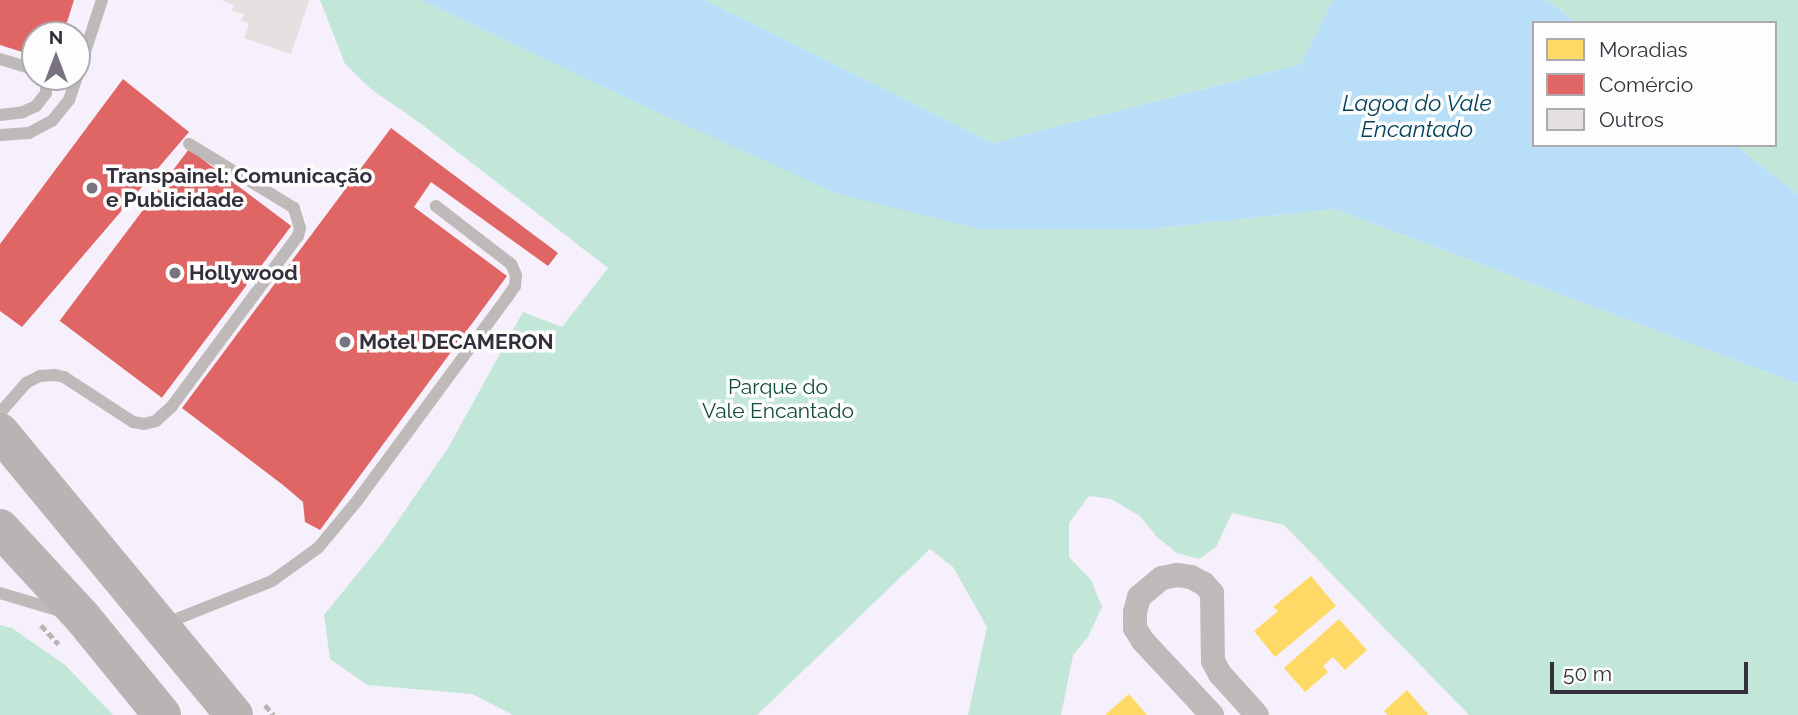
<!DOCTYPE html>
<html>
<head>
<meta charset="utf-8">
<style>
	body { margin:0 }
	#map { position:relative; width:1798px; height:715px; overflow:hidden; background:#f5f0fb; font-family:Raleway,sans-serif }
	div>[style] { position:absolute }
	.green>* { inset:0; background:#c2e7d8 }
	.water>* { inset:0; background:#b8def8 }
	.homes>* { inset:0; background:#ffd966 }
	.shops>* { inset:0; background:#e06666; transform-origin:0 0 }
	.building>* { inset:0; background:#e7e0e0 }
	.path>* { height:4.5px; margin-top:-2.25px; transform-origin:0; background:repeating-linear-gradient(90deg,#b9b5b7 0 7px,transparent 0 10.5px) }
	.lane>* { height:12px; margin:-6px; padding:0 6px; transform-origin:6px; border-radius:6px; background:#bebab9 }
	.street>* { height:24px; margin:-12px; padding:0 12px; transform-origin:12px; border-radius:12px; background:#bebab9 }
	.primary>* { height:38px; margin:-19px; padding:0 19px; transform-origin:19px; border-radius:19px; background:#b8b4b3 }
	.dots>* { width:19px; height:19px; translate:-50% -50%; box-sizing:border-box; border:4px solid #fdfdfd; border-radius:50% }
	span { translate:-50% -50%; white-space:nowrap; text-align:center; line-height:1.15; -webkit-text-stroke:7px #fdfdfd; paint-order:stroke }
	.poi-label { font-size:21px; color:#342f3a; font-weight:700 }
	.left { translate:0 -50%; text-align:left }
	.park-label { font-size:21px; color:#124c33 }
	.water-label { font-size:23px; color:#003f59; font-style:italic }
	.legend { position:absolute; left:1532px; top:21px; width:245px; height:126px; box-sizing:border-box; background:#fdfdfd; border:2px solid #adabaf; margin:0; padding:9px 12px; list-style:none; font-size:21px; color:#342f3a }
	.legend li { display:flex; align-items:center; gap:14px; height:35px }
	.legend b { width:35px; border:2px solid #adabaf }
	.north { position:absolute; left:21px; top:21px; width:70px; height:70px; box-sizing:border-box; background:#fdfdfd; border:2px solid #adabaf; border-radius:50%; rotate:0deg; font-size:19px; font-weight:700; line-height:28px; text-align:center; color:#342f3a }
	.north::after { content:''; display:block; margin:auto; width:24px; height:32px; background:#78737e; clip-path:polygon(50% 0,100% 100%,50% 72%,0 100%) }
	.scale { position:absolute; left:1550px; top:662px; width:198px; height:32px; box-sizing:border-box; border:4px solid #342f3a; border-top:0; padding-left:9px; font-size:21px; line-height:24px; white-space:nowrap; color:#342f3a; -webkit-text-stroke:5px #fdfdfd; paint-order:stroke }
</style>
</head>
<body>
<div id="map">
	<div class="green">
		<div style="clip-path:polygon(320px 0,421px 0,635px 102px,980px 229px,1150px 229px,1335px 209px,1798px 384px,1798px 715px,1469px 715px,1284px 525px,1232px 513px,1216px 547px,1199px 559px,1177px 553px,1157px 537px,1140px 516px,1111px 499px,1089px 496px,1069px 523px,1069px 557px,1091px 580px,1102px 607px,1088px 637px,1073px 655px,1061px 715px,968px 715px,987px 627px,953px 567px,930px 549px,757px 715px,513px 715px,472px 694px,367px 685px,330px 659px,324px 615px,384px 541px,448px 448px,523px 312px,562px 327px,608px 268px,420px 123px,371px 89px,345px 64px)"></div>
		<div style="clip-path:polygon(705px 0,1333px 0,1301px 64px,993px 143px)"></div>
		<div style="clip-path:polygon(1547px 0,1798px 0,1798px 194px,1735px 145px,1775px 145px,1775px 23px,1576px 23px)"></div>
		<div style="clip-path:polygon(0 625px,12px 628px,65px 665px,113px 715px,0 715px)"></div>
	</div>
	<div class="water">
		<div style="clip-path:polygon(421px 0,705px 0,993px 143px,1301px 64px,1333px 0,1547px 0,1576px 23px,1534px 23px,1534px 145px,1735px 145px,1798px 194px,1798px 384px,1335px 209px,1150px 229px,980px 229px,838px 194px,635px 102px)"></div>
	</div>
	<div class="homes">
		<div style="clip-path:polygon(1311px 576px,1336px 606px,1275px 657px,1254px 631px,1278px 611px,1273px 607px)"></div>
		<div style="clip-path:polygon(1339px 619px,1367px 650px,1345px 670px,1333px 657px,1323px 666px,1328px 672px,1305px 692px,1284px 668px)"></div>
		<div style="clip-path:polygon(1407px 690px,1428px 714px,1427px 715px,1388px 715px,1384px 711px)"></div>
		<div style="clip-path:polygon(1129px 694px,1147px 715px,1105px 715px)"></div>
	</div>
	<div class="shops">
		<div style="clip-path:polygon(0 0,74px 0,63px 35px,35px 35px,35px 56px,0 45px)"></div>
		<div style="clip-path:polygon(123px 79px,189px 132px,22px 327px,0 311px,0 244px)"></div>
		<div style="clip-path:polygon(391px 128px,558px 253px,548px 266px,431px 182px,414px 207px,507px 276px,320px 530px,305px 522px,303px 502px,283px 485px,182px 408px)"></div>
		<div style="left:189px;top:149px;width:128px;height:215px;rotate:37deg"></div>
	</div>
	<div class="building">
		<div style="clip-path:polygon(221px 0,306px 0,309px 1px,291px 54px,244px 38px,249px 23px,241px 21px,244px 14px,232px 11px,234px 5px)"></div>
	</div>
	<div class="path">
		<div style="left:41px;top:625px;width:26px;rotate:47deg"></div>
		<div style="left:265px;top:705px;width:13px;rotate:48deg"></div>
	</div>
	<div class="lane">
		<div style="left:0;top:59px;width:37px;rotate:17deg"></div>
		<div style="left:77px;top:76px;width:80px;rotate:-71.8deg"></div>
		<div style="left:0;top:115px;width:23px;rotate:-7deg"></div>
		<div style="left:23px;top:112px;width:14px;rotate:-25deg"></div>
		<div style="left:36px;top:106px;width:16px;rotate:-52deg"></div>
		<div style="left:46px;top:93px;width:16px;rotate:-90deg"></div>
		<div style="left:0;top:135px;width:29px;rotate:-4deg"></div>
		<div style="left:29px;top:133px;width:26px;rotate:-28deg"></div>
		<div style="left:52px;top:121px;width:27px;rotate:-51deg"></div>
		<div style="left:69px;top:100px;width:24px;rotate:-71deg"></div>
		<div style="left:0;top:413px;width:40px;rotate:-49deg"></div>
		<div style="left:26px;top:383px;width:16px;rotate:-27deg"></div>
		<div style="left:40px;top:376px;width:15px;rotate:-4deg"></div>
		<div style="left:55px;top:375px;width:9px;rotate:13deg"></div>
		<div style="left:64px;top:377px;width:82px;rotate:33.1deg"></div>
		<div style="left:133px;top:422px;width:11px;rotate:10deg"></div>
		<div style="left:144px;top:424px;width:12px;rotate:-14deg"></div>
		<div style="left:156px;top:421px;width:22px;rotate:-43deg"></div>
		<div style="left:172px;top:406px;width:212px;rotate:-53.5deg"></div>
		<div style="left:298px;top:236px;width:8px;rotate:-76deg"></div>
		<div style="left:300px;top:228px;width:21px;rotate:-107deg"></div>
		<div style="left:294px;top:208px;width:123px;rotate:-148.6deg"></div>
		<div style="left:0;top:593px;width:63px;rotate:16.7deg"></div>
		<div style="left:164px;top:624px;width:116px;rotate:-21.7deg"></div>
		<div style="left:272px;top:581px;width:57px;rotate:-35.7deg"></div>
		<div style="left:318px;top:548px;width:61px;rotate:-50.3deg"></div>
		<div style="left:357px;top:501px;width:251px;rotate:-53.6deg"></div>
		<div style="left:506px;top:299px;width:16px;rotate:-55deg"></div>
		<div style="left:515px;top:286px;width:11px;rotate:-85deg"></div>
		<div style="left:516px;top:275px;width:12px;rotate:-114deg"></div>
		<div style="left:511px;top:264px;width:95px;rotate:-142.3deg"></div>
	</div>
	<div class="street">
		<div style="left:1212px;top:715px;width:101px;rotate:-133deg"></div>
		<div style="left:1143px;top:641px;width:15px;rotate:-122deg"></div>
		<div style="left:1135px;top:628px;width:16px;rotate:-90deg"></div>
		<div style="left:1135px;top:612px;width:16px;rotate:-75deg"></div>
		<div style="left:1139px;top:597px;width:30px;rotate:-40deg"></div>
		<div style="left:1162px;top:578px;width:15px;rotate:-11deg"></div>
		<div style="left:1177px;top:575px;width:14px;rotate:8deg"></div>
		<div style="left:1191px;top:577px;width:15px;rotate:28deg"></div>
		<div style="left:1204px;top:584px;width:12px;rotate:48deg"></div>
		<div style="left:1212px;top:593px;width:68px;rotate:89.2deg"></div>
		<div style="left:1213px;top:661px;width:15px;rotate:62deg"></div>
		<div style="left:1220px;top:674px;width:55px;rotate:47.9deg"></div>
	</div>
	<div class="primary">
		<div style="left:0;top:432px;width:367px;rotate:50.4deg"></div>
		<div style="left:0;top:528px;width:122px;rotate:47.3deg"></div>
		<div style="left:83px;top:618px;width:125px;rotate:50.8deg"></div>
	</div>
	<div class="dots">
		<div style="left:92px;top:188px;background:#78737e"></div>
		<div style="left:175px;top:273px;background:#78737e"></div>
		<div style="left:345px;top:342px;background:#78737e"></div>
	</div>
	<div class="poi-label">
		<span class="left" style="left:106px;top:188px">Transpainel: Comunicação<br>e Publicidade</span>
		<span class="left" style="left:189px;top:273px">Hollywood</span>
		<span class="left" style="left:359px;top:342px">Motel DECAMERON</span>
	</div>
	<div class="park-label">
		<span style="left:778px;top:399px">Parque do<br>Vale Encantado</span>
	</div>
	<div class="water-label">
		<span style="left:1417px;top:116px">Lagoa do Vale<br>Encantado</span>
	</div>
	<ul class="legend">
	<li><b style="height:19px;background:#ffd966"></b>Moradias</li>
	<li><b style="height:19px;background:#e06666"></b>Comércio</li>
	<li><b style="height:19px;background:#e7e0e0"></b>Outros</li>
	</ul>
	<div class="north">N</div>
	<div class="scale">50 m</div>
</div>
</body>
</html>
